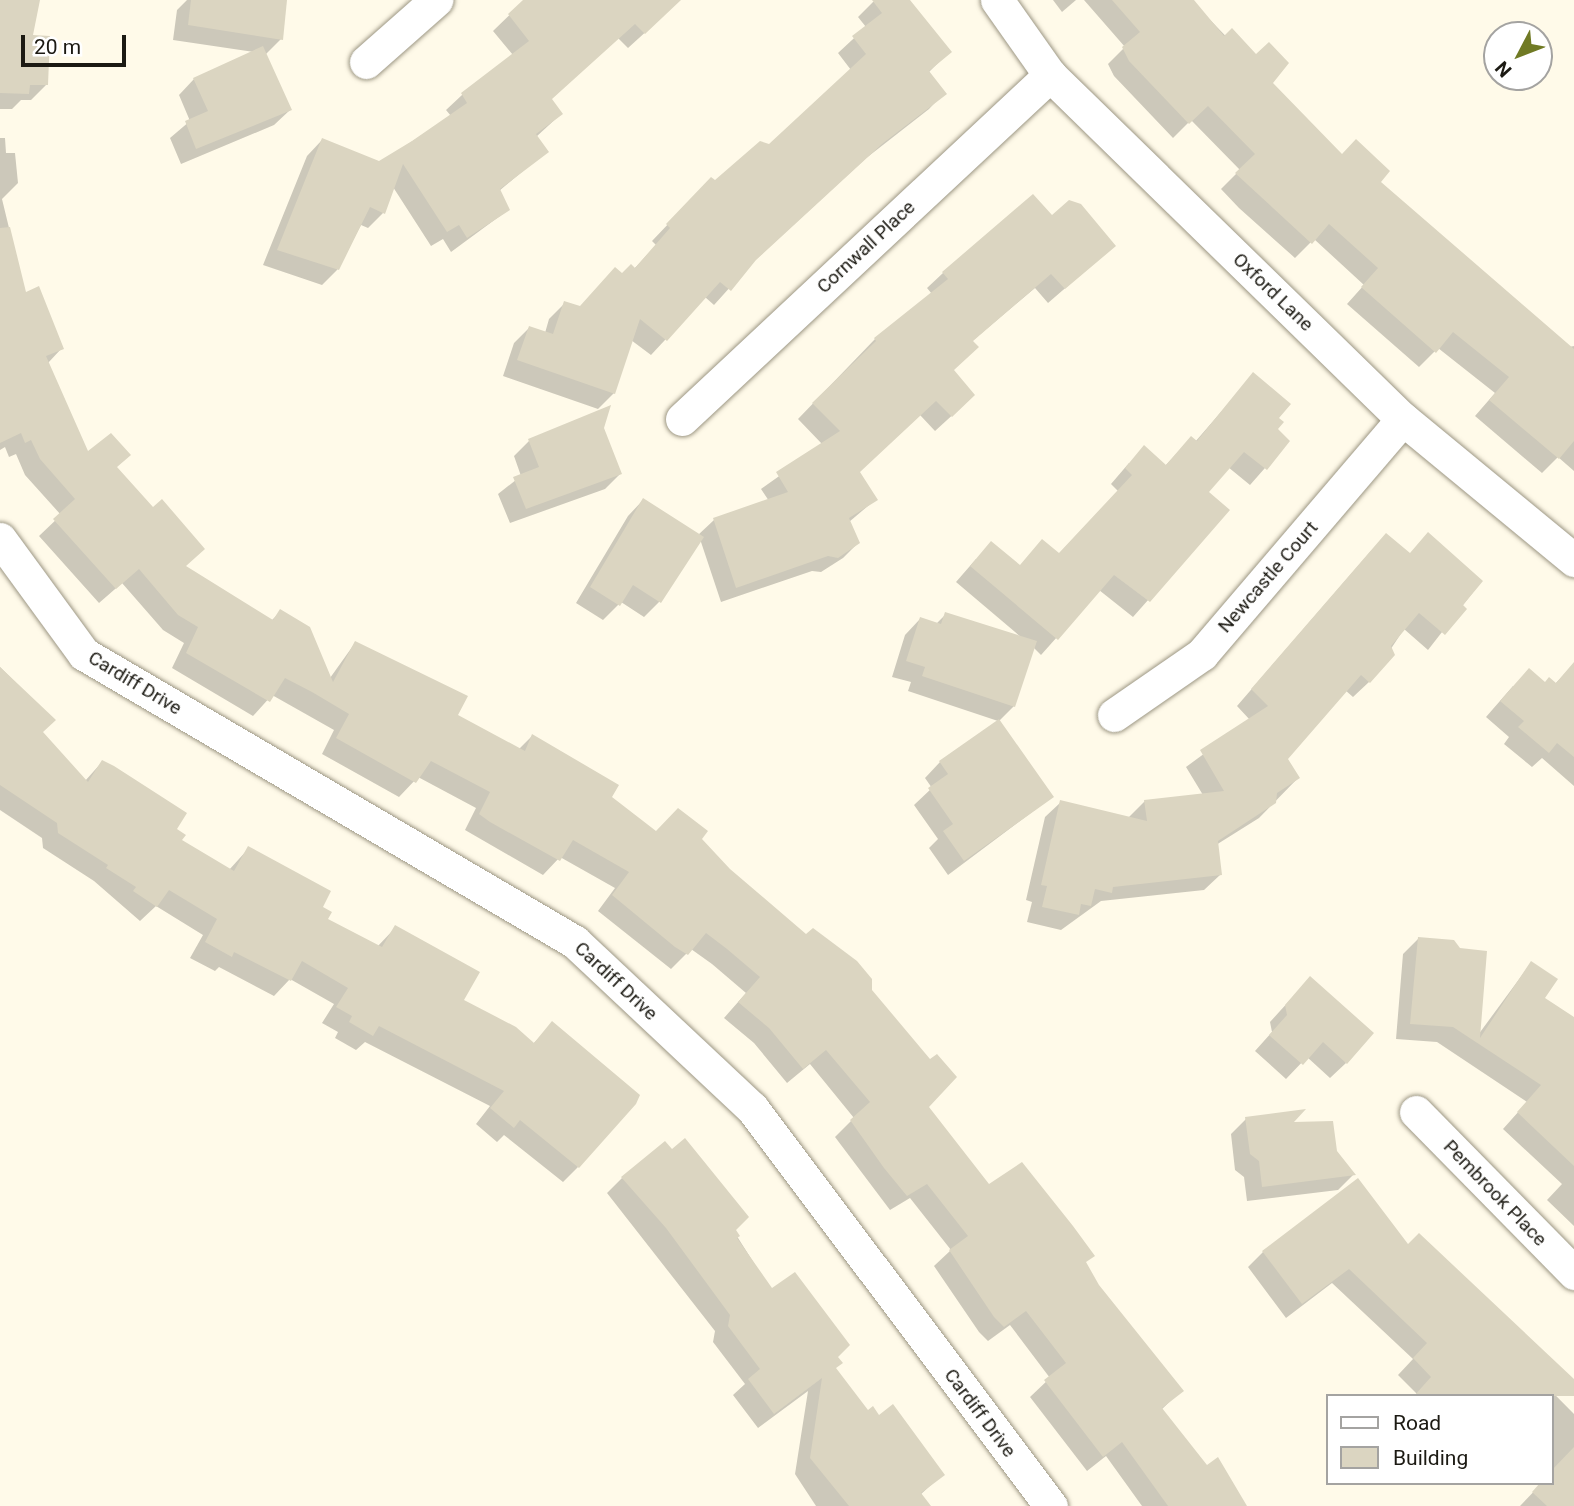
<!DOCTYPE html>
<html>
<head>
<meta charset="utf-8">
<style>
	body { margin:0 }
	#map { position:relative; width:1574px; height:1506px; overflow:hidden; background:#fffae9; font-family:Roboto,sans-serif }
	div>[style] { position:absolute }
	.shadow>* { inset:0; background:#0003 }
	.building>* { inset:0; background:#dbd5c1 }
	.roads { filter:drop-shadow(0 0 2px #9d9784) drop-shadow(0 0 2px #9d9784) }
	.minor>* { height:33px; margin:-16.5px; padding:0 16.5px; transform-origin:16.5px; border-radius:16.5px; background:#fff }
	span { translate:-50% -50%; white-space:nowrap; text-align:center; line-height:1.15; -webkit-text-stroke:7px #fff; paint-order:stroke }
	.street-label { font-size:19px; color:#1c1a13 }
	.legend { position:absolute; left:1326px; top:1394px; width:228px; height:91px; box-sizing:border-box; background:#fff; border:2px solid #a4a3a1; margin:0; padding:9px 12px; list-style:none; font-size:21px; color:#1c1a13 }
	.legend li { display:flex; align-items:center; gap:14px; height:35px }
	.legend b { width:35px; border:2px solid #a4a3a1 }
	.north { position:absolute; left:1483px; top:21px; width:70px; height:70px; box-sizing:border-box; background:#fff; border:2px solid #a4a3a1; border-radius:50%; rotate:228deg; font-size:19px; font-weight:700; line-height:28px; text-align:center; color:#1c1a13 }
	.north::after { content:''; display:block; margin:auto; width:24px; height:32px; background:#707a24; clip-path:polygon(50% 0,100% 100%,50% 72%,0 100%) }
	.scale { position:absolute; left:21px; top:35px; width:105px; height:32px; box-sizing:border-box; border:4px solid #1c1a13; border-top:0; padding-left:9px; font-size:21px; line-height:24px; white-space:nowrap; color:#1c1a13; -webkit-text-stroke:5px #fff; paint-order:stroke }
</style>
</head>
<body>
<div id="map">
	<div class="shadow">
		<div style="clip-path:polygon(0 0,39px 0,31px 37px,46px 85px,31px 100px,21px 100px,12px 109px,0 109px)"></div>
		<div style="clip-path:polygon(187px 0,286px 0,281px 39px,265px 55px,290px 110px,274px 125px,181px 164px,170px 138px,190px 121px,179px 95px,194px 79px,254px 52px,173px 40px,177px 10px)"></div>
		<div style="clip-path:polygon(525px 0,655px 0,650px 28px,628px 48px,618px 38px,550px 100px,561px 114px,536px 137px,547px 151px,499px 191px,508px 210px,451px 252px,443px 239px,431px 246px,393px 187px,383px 213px,368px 228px,361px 225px,337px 270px,322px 285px,263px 265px,307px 156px,322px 140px,379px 163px,451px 116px,446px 110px,462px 95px,513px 55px,493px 31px)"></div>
		<div style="clip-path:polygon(908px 0,949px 52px,928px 73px,944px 93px,929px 109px,865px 159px,751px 264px,714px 305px,705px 297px,651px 355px,631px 340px,614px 393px,598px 409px,503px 376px,514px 343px,529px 328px,545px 333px,549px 319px,565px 303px,579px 308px,634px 269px,656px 245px,652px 241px,711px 179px,715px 183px,769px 146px,851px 70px,838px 53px,866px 27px,858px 17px,873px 2px)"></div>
		<div style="clip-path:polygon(1053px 0,1076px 0,1062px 12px)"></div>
		<div style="clip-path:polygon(1084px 0,1191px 0,1341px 156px,1569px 347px,1574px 346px,1574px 471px,1558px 457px,1542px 473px,1475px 416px,1495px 393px,1438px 348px,1419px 367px,1347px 304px,1364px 285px,1314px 239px,1295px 258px,1239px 208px,1221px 189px,1240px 170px,1191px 120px,1173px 138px,1114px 76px,1108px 64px,1125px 47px)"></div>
		<div style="clip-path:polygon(0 138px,5px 138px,6px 153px,15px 153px,18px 183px,2px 199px,25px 294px,62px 348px,48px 363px,87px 453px,115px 468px,184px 567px,271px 621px,281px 611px,330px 678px,355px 643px,456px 716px,519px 749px,532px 736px,656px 833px,699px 840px,729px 870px,871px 990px,927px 1107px,989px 1186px,1085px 1263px,1098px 1286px,1182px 1390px,1161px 1410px,1207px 1468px,1217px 1460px,1245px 1506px,1142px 1506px,1106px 1456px,1087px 1471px,1030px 1397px,1050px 1378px,1010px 1325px,988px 1341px,979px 1332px,934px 1266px,951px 1250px,910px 1198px,890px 1210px,835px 1137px,854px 1118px,810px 1064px,787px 1083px,754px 1043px,724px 1018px,746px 993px,712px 964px,691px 949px,671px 969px,598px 911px,615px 888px,560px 857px,543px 875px,465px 830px,476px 808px,418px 777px,399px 797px,322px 754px,334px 730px,272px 695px,253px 716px,172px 668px,184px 643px,163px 630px,122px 583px,99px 603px,39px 536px,61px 515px,25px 475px,16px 454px,9px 457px,5px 447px,0 450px)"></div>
		<div style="clip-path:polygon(1033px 196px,1051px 218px,1114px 246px,1048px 303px,1035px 288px,971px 342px,952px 371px,958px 410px,935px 431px,920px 415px,858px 472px,875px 500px,849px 522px,858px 543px,843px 558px,821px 572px,812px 571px,721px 602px,700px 539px,659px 602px,644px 617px,621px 602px,603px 620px,576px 603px,628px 516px,643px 500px,698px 535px,714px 520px,769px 501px,761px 489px,823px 445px,798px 419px,875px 339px,932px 294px,927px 288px,943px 273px)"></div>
		<div style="clip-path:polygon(1253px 375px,1277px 419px,1276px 429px,1288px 442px,1250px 485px,1228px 467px,1206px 493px,1228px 510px,1133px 617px,1099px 590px,1041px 655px,1033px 647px,1014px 706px,999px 721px,1052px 797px,948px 875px,929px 848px,938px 839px,914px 805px,932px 788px,925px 778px,940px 762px,998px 721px,908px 691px,911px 682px,892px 677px,905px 635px,920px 619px,936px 624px,946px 614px,1022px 638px,956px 582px,976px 559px,1019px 566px,1058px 555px,1118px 491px,1111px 484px,1129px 463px,1165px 466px,1191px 438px,1195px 442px)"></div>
		<div style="clip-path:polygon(602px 428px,620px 474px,605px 489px,510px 523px,498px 494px,521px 476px,514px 456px,529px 441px)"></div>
		<div style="clip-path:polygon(1371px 551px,1409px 555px,1481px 582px,1428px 650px,1404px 629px,1369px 682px,1353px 697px,1345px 690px,1286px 759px,1298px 778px,1259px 818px,1216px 845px,1220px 875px,1204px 890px,1101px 901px,1061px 930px,1027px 922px,1032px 902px,1026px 900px,1045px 817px,1061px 802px,1128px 818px,1145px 801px,1203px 795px,1186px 767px,1250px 720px,1237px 706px)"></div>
		<div style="clip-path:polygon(1574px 664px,1574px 786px,1542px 758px,1532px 767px,1504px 744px,1509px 737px,1486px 717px,1513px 686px,1555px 684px)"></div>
		<div style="clip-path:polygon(0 667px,53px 720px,41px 733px,85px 781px,102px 762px,175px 829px,180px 841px,229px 870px,248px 849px,320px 908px,326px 920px,377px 947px,396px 927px,462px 1001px,533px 1044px,552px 1024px,578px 1167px,563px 1182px,504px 1135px,497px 1142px,476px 1124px,490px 1106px,365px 1042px,356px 1050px,335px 1038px,338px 1032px,322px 1023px,334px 1004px,290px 979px,274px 996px,219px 967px,215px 971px,190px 958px,203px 935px,156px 906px,140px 921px,94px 881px,43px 848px,42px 838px,0 810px)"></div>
		<div style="clip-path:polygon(1418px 939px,1478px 1035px,1531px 963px,1542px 998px,1574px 1019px,1574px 1226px,1547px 1200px,1562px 1184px,1503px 1129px,1527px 1102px,1437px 1042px,1396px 1039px,1403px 954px)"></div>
		<div style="clip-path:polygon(1310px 978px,1346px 1063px,1330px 1078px,1307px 1057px,1286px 1079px,1255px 1051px,1272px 1032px,1270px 1022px)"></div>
		<div style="clip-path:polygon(1246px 1119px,1290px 1124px,1335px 1151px,1353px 1175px,1338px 1190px,1247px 1201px,1244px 1177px,1235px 1170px,1231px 1134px)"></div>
		<div style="clip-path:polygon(622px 1178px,733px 1230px,771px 1290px,836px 1357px,834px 1369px,867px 1412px,942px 1475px,920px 1495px,929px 1506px,816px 1506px,795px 1474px,808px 1391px,758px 1428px,733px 1395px,745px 1384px,713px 1342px,715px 1331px,607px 1193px)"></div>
		<div style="clip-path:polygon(1408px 1246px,1574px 1414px,1574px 1506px,1520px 1506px,1542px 1483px,1551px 1483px,1551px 1396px,1417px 1394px,1398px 1375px,1413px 1359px,1332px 1283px,1286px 1318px,1248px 1267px,1263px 1252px)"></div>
	</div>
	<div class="building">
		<div style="clip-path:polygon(0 0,40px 0,33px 35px,50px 36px,48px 85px,30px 85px,29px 94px,0 93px)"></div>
		<div style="clip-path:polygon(191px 0,287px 0,283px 40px,188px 25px)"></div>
		<div style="clip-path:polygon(523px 0,681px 0,645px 34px,635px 24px,552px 99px,563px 114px,536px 134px,549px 152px,500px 189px,510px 210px,467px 238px,459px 225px,447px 232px,403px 164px,385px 214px,370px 207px,339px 270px,277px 250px,322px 138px,379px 161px,412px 141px,467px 103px,461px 93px,529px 41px,508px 14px)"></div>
		<div style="clip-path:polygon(872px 0,910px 0,952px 52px,929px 71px,947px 94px,882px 144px,756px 260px,731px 291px,720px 282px,667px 341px,640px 319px,615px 394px,517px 360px,529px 326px,553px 334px,564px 301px,580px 306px,615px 267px,622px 273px,631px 264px,635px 268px,670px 228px,666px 224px,711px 177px,715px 180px,760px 141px,769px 144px,866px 54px,852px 36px,882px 13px)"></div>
		<div style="clip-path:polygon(1112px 0,1194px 0,1224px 36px,1232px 28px,1256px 54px,1269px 42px,1289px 63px,1273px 83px,1342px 154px,1356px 139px,1390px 171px,1381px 182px,1574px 349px,1574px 441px,1559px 459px,1489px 400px,1509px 377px,1453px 332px,1436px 353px,1361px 287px,1378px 268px,1329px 224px,1312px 244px,1235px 173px,1255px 154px,1208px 106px,1189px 124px,1129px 61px,1122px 47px,1140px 32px)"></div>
		<div style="clip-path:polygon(263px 46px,292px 110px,196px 149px,185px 121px,208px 111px,193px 78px)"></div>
		<div style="clip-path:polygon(1033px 194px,1052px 215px,1069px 200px,1081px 204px,1116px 246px,1065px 289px,1051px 274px,973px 341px,979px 347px,954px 370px,975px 395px,952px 417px,936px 401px,860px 472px,878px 500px,849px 518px,860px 543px,838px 558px,828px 556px,736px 588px,713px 518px,788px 492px,776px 472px,840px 431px,812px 403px,876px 341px,874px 338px,948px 279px,942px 272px)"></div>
		<div style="clip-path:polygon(10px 227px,26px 292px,39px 286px,64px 349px,46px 356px,88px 451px,111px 433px,131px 455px,117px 467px,153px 507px,162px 499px,205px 549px,186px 566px,273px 620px,280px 609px,310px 627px,333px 682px,355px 641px,468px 696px,458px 715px,525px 751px,532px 734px,619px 785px,612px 797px,656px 831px,678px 808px,708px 831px,702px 839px,730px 869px,806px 934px,813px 928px,857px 961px,872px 979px,872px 990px,930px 1059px,937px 1054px,957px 1077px,929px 1107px,989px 1184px,1022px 1162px,1073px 1226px,1095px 1256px,1086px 1262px,1099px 1285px,1184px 1391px,1162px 1408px,1207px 1465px,1218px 1457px,1247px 1506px,1168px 1506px,1122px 1442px,1103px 1457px,1044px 1380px,1066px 1363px,1026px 1311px,1004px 1327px,994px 1317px,949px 1250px,968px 1236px,927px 1184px,907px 1196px,884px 1168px,850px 1120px,870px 1102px,826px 1050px,803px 1069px,769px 1028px,738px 1002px,760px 977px,727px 949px,706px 933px,688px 955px,675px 947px,612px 895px,629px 872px,573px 840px,560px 861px,490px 822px,479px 814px,490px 792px,431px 761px,416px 783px,336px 738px,349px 714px,312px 692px,285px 678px,270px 702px,186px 653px,198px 627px,178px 615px,139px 569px,116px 589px,53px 519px,75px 499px,40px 459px,31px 440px,25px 443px,21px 433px,0 443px,0 228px)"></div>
		<div style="clip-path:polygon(1253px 372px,1291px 404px,1279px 418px,1284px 422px,1278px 429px,1290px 441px,1267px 470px,1244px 452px,1209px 492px,1230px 510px,1150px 602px,1114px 575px,1058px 640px,970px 566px,991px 541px,1020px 565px,1042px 539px,1059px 553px,1132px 475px,1125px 468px,1144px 445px,1166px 465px,1191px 436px,1197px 441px)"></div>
		<div style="clip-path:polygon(611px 405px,604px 428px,622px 474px,526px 509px,513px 477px,539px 467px,528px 439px)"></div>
		<div style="clip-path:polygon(643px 498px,704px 537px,661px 603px,633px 585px,620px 606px,590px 587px)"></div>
		<div style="clip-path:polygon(1428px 532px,1483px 581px,1463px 605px,1467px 609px,1445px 635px,1419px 613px,1391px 646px,1395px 655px,1370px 683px,1361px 675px,1288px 759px,1300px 778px,1277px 793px,1276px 803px,1218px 841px,1222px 875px,1113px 887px,1112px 893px,1095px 889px,1091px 906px,1081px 904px,1079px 915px,1042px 907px,1047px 886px,1041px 885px,1060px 800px,1147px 821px,1144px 800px,1224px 791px,1200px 750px,1268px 706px,1251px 689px,1386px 533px,1410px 553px)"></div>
		<div style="clip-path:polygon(945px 612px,1037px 641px,1015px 707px,922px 676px,925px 667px,906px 661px,920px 617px,941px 624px)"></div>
		<div style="clip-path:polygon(1574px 662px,1574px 757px,1557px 743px,1549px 753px,1518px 727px,1524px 721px,1500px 701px,1529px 668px,1545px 682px,1549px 677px,1556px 683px)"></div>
		<div style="clip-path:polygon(0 667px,56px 720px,43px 732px,88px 782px,102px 760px,114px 766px,187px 813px,177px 829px,186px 835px,182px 840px,234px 871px,248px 846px,331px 891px,323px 907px,332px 912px,328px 919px,382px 947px,395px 925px,480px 972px,464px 1000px,516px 1027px,534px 1043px,552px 1021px,640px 1095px,636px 1104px,579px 1168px,520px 1120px,514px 1128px,490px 1108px,504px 1091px,379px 1026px,373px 1036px,349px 1022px,352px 1016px,336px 1007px,348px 988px,302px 961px,291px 981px,234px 952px,232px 957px,205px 942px,217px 919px,169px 890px,157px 907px,133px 891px,136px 887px,106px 868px,108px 865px,58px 833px,57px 823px,0 785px)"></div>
		<div style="clip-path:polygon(999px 719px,1054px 797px,964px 861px,943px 831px,953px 824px,928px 788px,948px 774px,939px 761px)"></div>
		<div style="clip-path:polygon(1418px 937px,1454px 940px,1460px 948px,1487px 951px,1480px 1038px,1531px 961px,1558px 979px,1545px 998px,1574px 1017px,1574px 1166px,1517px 1112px,1541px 1085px,1453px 1027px,1410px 1024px)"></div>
		<div style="clip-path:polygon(1310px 976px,1374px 1033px,1347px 1064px,1323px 1042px,1303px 1065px,1269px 1035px,1287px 1015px,1285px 1005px)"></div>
		<div style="clip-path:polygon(1306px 1109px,1294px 1122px,1333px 1121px,1337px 1151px,1356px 1175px,1262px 1187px,1259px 1161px,1250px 1154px,1245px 1117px)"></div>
		<div style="clip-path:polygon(685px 1138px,749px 1217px,736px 1230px,740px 1236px,737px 1238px,772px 1288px,795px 1272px,850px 1345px,838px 1357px,843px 1363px,836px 1368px,868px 1410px,873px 1406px,879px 1415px,893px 1404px,945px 1475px,921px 1493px,931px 1506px,849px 1506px,810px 1458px,822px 1378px,774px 1414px,748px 1379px,760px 1369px,728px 1326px,730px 1315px,666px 1228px,621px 1177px,665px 1141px,672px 1149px)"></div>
		<div style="clip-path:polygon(1358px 1178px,1408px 1244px,1419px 1233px,1574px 1379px,1574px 1396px,1414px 1396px,1431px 1377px,1413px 1358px,1427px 1343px,1349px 1269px,1302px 1304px,1262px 1251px)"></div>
		<div style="clip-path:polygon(1574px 1447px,1574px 1506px,1547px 1506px,1532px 1492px,1540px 1483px,1551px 1483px,1551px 1471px)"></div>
	</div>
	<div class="roads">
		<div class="minor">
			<div style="left:997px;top:0;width:92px;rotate:54.8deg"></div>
			<div style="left:1050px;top:75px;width:493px;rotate:44.3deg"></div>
			<div style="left:1403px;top:419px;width:222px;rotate:39.5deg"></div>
			<div style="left:366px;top:62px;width:94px;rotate:-41.5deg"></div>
			<div style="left:682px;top:419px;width:504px;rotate:-43.07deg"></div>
			<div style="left:0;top:539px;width:142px;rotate:53.9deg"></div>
			<div style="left:84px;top:654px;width:569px;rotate:30.39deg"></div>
			<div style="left:575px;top:942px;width:243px;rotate:43.2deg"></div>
			<div style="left:752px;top:1108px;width:498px;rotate:53.1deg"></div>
			<div style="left:1114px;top:715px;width:107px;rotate:-34.7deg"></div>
			<div style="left:1202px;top:654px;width:309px;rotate:-49.5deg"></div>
			<div style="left:1416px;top:1112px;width:226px;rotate:45.5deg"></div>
		</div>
	</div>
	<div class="street-label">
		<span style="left:866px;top:247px;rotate:-43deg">Cornwall Place</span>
		<span style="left:1273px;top:292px;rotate:44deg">Oxford Lane</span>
		<span style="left:1268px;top:577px;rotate:-49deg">Newcastle Court</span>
		<span style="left:135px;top:683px;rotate:31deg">Cardiff Drive</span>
		<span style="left:616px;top:981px;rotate:43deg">Cardiff Drive</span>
		<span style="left:1495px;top:1193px;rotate:46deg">Pembrook Place</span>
		<span style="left:980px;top:1413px;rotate:53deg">Cardiff Drive</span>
	</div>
	<ul class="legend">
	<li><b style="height:9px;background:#fff"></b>Road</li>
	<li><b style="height:19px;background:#dbd5c1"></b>Building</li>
	</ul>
	<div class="north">N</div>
	<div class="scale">20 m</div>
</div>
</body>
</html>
